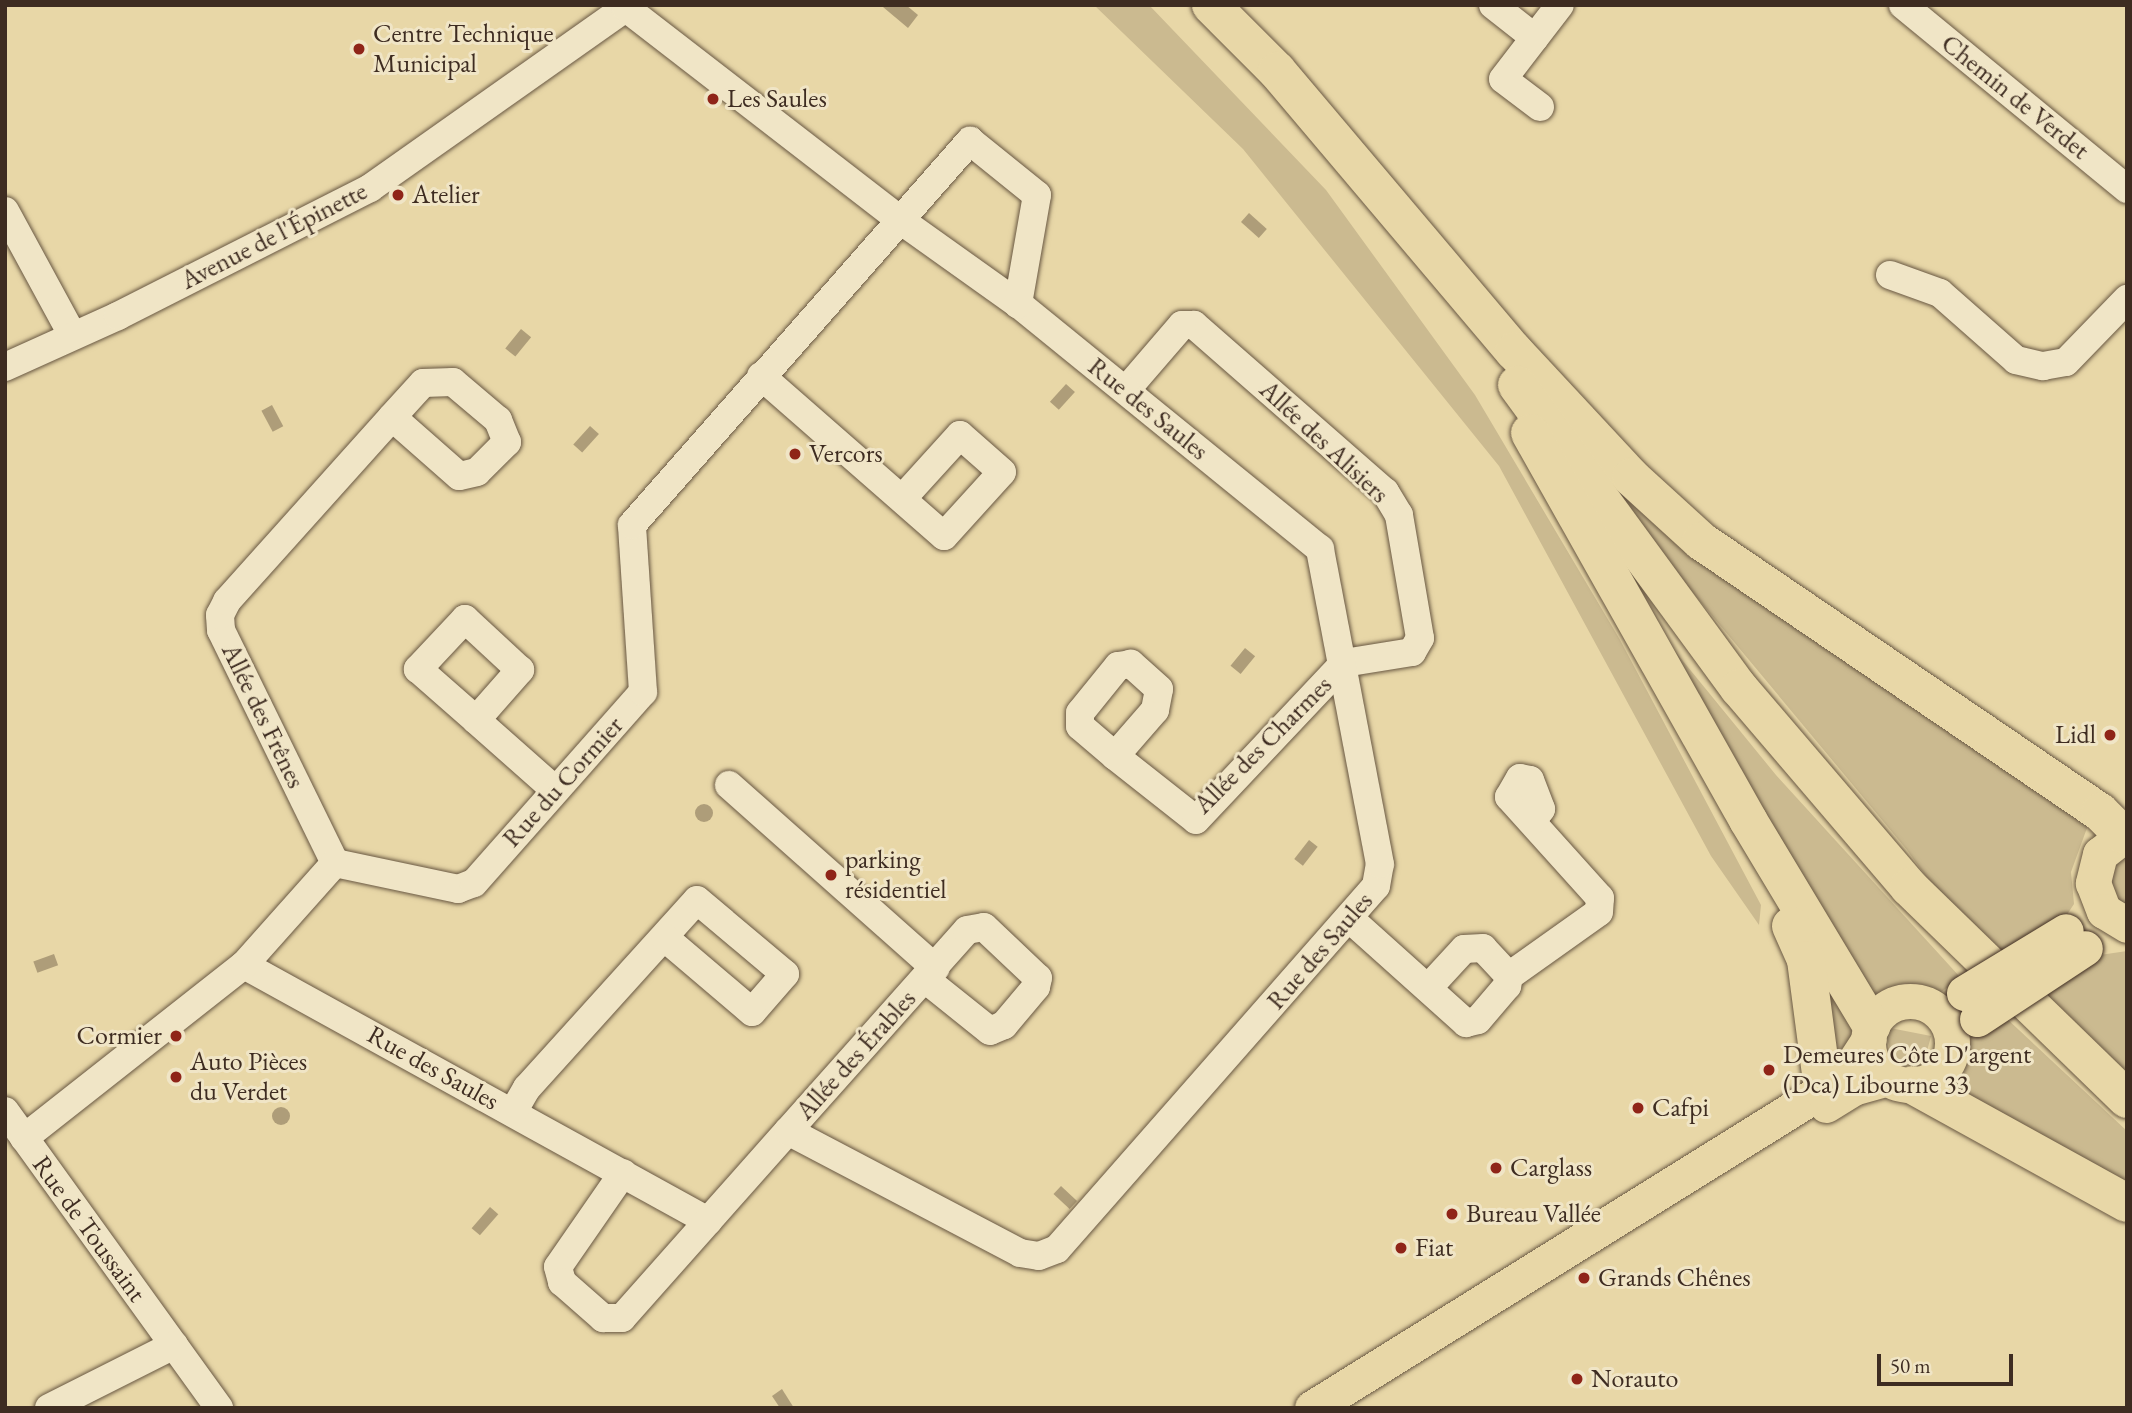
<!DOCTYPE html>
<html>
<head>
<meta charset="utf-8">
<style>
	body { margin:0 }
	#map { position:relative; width:2132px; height:1413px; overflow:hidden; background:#e8d7a7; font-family:"EB Garamond",serif }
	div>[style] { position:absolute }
	.green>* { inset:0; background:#cbba90 }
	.water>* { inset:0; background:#ae9d79; transform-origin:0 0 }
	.round { border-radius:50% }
	.roads { filter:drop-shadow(0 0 2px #685742) drop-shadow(0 0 2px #685742) }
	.minor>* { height:28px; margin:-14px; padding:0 14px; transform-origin:14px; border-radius:14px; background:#f0e5c6 }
	.major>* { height:35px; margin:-17.5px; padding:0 17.5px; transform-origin:17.5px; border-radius:17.5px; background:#e8d7a7 }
	.major>.ring { margin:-17.5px; padding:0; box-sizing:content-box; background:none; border:35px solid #e8d7a7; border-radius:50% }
	.highway>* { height:38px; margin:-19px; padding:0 19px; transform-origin:19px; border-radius:19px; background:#e8d7a7 }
	.bridges { filter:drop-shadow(0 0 2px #3e2c21) drop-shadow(0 0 2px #3e2c21) }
	.major-bridge>* { height:35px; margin:-17.5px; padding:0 17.5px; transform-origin:17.5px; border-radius:17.5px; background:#e8d7a7 }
	.dots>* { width:19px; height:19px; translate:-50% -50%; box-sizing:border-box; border:4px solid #f0e5c6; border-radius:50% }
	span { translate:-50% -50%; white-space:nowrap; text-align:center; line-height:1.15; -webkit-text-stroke:6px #f0e5c6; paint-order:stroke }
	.poi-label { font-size:26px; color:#3e2c21 }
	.left { translate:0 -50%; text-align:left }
	.right { translate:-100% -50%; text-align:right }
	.street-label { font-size:26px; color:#3e2c21 }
	.frame { position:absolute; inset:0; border:7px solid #3e2c21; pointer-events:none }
	.scale { position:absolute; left:1877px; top:1354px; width:136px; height:32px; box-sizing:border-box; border:4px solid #3e2c21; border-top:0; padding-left:9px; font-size:21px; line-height:24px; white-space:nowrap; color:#3e2c21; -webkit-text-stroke:5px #f0e5c6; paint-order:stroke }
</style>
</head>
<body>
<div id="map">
	<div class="green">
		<div style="clip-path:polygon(1094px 5px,1149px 5px,1326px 190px,1475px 395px,1619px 638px,1761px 905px,1759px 925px,1711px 856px,1499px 466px,1243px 149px)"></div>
		<div style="clip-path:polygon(1620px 484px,2091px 817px,2071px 872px,2074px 904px,2064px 919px,1997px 956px,1948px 907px,1907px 850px,1610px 493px)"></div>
		<div style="clip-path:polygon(1665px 639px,1776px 775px,1960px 977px,1939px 994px,1909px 984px,1881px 995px,1870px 994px)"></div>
		<div style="clip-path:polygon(2127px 849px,2127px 912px,2108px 891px,2111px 862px)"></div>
		<div style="clip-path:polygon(2127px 951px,2127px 1076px,2038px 997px,2100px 955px)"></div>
		<div style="clip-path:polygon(1817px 956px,1855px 1035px,1846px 1057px,1828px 1060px)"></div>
		<div style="clip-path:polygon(2004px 1016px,2127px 1131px,2127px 1188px,1938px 1091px,1959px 1064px,1973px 1033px)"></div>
		<div style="clip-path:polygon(1890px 1028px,1931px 1036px,1925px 1059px,1913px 1067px,1893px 1061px,1887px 1038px)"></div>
	</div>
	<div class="water">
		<div style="clip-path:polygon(906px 5px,918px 15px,908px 28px,883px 7px)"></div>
		<div style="left:1249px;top:213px;width:24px;height:12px;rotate:42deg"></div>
		<div style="left:521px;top:329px;width:13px;height:25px;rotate:39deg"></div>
		<div style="left:1066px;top:384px;width:12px;height:24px;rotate:42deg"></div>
		<div style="left:272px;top:405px;width:24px;height:12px;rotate:62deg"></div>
		<div style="left:590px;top:426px;width:12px;height:25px;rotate:42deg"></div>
		<div style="left:1245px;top:648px;width:13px;height:23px;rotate:39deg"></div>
		<div class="round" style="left:695px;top:804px;width:18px;height:18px"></div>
		<div style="left:1309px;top:840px;width:11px;height:24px;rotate:38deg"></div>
		<div style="left:54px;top:954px;width:12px;height:22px;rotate:70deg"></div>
		<div class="round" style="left:272px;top:1107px;width:18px;height:18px"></div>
		<div style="left:1061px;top:1186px;width:22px;height:11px;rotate:43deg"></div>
		<div style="left:490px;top:1207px;width:11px;height:28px;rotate:41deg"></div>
		<div style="clip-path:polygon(782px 1389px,794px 1408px,780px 1408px,772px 1396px)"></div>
	</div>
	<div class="roads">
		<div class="minor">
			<div style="left:1493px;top:5px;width:53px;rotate:38.2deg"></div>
			<div style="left:1903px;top:5px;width:290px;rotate:39.4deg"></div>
			<div style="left:1540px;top:107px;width:46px;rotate:-142.9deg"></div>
			<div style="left:1503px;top:79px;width:93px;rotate:-52.4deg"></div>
			<div style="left:5px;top:211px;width:142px;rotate:61.5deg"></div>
			<div style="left:1890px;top:275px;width:53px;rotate:19.8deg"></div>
			<div style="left:1940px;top:293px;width:101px;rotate:41.4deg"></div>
			<div style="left:2016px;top:360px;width:28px;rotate:13deg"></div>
			<div style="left:2043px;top:366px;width:23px;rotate:-10deg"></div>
			<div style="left:2066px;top:362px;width:88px;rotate:-45.9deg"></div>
			<div style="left:5px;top:367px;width:124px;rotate:-24.3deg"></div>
			<div style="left:118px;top:316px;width:283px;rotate:-26.9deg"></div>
			<div style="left:370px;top:188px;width:317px;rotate:-35.2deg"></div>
			<div style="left:761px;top:376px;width:243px;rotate:41.2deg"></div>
			<div style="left:944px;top:536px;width:86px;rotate:-47.8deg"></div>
			<div style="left:1002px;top:472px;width:56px;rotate:-138.6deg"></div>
			<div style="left:960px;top:435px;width:86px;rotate:132.2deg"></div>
			<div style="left:476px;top:720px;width:67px;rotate:-48.7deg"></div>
			<div style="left:520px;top:670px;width:75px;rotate:-137.2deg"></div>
			<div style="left:465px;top:619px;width:69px;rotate:133.2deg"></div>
			<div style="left:418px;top:669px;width:77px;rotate:41.3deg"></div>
			<div style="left:476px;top:720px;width:106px;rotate:41.5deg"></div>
			<div style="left:1115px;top:756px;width:61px;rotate:-49deg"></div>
			<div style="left:1155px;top:710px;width:21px;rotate:-79deg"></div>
			<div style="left:1159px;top:689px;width:38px;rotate:-138deg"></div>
			<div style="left:1131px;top:664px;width:13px;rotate:171deg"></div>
			<div style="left:1118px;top:666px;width:60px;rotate:129deg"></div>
			<div style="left:1080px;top:713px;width:13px;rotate:90deg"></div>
			<div style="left:1080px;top:726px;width:46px;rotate:40.6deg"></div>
			<div style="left:1115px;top:756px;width:103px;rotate:38.3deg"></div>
			<div style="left:1196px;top:820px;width:216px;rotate:-46.7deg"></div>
			<div style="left:1344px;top:663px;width:69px;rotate:-9.2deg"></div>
			<div style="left:1412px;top:652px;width:16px;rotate:-60deg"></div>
			<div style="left:1420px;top:638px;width:125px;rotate:-99.7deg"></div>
			<div style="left:1399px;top:515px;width:27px;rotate:-121deg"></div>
			<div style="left:1385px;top:492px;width:254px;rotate:-138.8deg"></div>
			<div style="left:1194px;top:325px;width:12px;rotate:180deg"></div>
			<div style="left:1182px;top:325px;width:86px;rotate:130.7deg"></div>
			<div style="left:729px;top:785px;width:276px;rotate:41.6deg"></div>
			<div style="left:335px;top:863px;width:259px;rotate:-116.1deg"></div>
			<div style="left:221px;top:630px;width:15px;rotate:-94deg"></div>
			<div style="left:220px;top:615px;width:16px;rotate:-63deg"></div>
			<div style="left:227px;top:601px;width:247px;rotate:-48.1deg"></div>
			<div style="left:392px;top:417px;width:46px;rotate:-47.6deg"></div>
			<div style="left:423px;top:383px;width:30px;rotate:-2deg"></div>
			<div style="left:453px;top:382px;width:59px;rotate:40.2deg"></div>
			<div style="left:498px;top:420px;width:24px;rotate:68deg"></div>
			<div style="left:507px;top:442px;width:42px;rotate:135deg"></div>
			<div style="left:477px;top:472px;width:18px;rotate:167deg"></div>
			<div style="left:459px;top:476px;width:89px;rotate:-138.6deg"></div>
			<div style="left:1350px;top:919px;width:156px;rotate:41.9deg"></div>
			<div style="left:1466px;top:1023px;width:12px;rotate:-14deg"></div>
			<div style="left:1478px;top:1020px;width:45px;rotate:-49.5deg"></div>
			<div style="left:1507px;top:986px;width:10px;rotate:-79deg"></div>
			<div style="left:1509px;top:976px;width:38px;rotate:-133deg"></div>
			<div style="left:1483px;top:948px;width:19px;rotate:177deg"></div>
			<div style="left:1464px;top:949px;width:53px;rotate:132.7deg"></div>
			<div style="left:244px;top:965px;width:530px;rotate:28.89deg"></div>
			<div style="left:708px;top:1221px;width:120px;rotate:-48.4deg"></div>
			<div style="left:788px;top:1131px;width:262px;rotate:27.7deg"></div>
			<div style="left:1020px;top:1253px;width:19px;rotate:9deg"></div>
			<div style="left:1039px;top:1256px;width:19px;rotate:-21deg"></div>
			<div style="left:1057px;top:1249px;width:483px;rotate:-48.7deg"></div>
			<div style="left:1376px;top:886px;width:22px;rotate:-80deg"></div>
			<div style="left:1380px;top:864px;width:321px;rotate:-100.8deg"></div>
			<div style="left:1320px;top:549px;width:389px;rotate:-140.9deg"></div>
			<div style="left:1018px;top:304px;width:146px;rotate:-144.5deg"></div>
			<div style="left:899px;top:219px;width:345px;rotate:-142.3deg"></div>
			<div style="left:1509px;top:976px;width:110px;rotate:-35.4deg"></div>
			<div style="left:1599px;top:912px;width:14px;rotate:-86deg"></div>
			<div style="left:1600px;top:898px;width:136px;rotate:-132deg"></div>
			<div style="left:1509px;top:797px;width:22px;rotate:-60deg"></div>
			<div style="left:1520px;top:778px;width:10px;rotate:11deg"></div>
			<div style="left:1530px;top:780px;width:31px;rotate:69deg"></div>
			<div style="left:1541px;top:809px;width:14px;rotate:126deg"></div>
			<div style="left:5px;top:1111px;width:366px;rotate:54.2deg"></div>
			<div style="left:513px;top:1112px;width:28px;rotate:-60deg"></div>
			<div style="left:527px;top:1088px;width:253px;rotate:-47.9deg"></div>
			<div style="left:697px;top:900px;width:115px;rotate:40.1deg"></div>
			<div style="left:785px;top:974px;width:50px;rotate:131deg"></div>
			<div style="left:752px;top:1012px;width:114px;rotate:-139.6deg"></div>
			<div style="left:788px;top:1131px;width:269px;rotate:-48.3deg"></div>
			<div style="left:967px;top:930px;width:17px;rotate:-10deg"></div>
			<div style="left:984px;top:927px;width:74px;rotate:43.4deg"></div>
			<div style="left:1038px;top:978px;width:9px;rotate:103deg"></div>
			<div style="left:1036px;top:987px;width:50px;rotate:130.1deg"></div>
			<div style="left:1004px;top:1025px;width:15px;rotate:157deg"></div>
			<div style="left:990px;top:1031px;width:83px;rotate:-141.3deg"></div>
			<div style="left:24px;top:1138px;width:280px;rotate:-38.2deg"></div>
			<div style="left:244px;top:965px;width:137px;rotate:-48.3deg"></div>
			<div style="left:335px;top:863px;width:126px;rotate:11.9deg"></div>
			<div style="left:458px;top:889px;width:17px;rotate:-21deg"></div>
			<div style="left:474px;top:883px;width:255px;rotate:-48.5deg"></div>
			<div style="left:643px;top:692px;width:167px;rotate:-93.8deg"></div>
			<div style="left:632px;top:525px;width:512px;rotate:-48.65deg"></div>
			<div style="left:970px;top:141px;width:86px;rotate:38.9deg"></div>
			<div style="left:1037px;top:195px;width:111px;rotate:99.9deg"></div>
			<div style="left:623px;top:1173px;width:114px;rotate:124.7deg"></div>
			<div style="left:558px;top:1267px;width:16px;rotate:75deg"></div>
			<div style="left:562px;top:1282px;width:55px;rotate:41.3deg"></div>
			<div style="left:603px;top:1318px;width:19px"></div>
			<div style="left:622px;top:1318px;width:130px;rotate:-48.4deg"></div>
			<div style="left:49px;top:1408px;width:140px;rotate:-26.7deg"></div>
		</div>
		<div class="major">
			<div style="left:2127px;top:833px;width:34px;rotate:142deg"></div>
			<div style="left:2100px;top:854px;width:30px;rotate:104deg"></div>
			<div style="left:2093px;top:883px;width:30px;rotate:69deg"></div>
			<div style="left:2104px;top:911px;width:27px;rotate:31deg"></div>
			<div class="ring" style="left:1868px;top:1001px;width:49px;height:49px"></div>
			<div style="left:1826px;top:1105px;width:32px;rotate:-32deg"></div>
			<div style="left:1853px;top:1088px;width:36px;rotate:-16deg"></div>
			<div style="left:1312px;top:1408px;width:602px;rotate:-31.89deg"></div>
			<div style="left:1823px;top:1090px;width:29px;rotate:-35deg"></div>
			<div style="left:1847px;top:1073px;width:40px;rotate:-57.1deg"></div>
		</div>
		<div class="highway">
			<div style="left:1211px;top:5px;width:93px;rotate:45deg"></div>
			<div style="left:1277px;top:71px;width:367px;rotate:49.8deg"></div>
			<div style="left:1514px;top:351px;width:172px;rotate:47.1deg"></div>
			<div style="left:1631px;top:477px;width:95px;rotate:42.4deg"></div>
			<div style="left:1701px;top:541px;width:482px;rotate:34.2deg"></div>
			<div style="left:2100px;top:812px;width:31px;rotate:45deg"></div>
			<div style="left:1517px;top:385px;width:376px;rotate:53.8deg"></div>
			<div style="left:1739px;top:688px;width:262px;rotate:49.5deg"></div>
			<div style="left:1909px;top:887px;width:304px;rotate:44.2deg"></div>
			<div style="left:1530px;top:433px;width:444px;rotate:60.6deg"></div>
			<div style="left:1748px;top:820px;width:240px;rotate:59deg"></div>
			<div style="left:1791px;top:926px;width:37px;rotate:66deg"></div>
			<div style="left:1806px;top:960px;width:131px;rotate:82.5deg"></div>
			<div style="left:1913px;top:1085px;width:244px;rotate:28.9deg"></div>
		</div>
	</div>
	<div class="bridges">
		<div class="major-bridge">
			<div style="left:1964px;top:993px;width:119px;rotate:-31.3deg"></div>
			<div style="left:1977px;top:1019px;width:129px;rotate:-33.3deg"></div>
		</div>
	</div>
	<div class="dots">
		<div style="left:359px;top:49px;background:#8f2418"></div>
		<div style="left:713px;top:99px;background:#8f2418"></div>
		<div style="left:398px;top:195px;background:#8f2418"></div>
		<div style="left:795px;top:454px;background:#8f2418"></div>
		<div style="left:2110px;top:735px;background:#8f2418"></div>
		<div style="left:831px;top:875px;background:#8f2418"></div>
		<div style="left:176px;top:1036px;background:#8f2418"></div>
		<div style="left:1769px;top:1070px;background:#8f2418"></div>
		<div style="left:176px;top:1077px;background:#8f2418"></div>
		<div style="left:1638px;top:1108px;background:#8f2418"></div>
		<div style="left:1496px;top:1168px;background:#8f2418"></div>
		<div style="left:1452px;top:1214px;background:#8f2418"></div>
		<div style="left:1401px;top:1248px;background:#8f2418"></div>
		<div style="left:1584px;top:1278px;background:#8f2418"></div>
		<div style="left:1577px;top:1379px;background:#8f2418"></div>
	</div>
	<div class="poi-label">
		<span class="left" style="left:373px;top:49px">Centre Technique<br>Municipal</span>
		<span class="left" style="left:727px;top:99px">Les Saules</span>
		<span class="left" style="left:412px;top:195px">Atelier</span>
		<span class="left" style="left:809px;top:454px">Vercors</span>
		<span class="right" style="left:2096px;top:735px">Lidl</span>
		<span class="left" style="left:845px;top:875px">parking<br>résidentiel</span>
		<span class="right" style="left:162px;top:1036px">Cormier</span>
		<span class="left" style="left:1783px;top:1070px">Demeures Côte D'argent<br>(Dca) Libourne 33</span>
		<span class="left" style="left:190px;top:1077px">Auto Pièces<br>du Verdet</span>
		<span class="left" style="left:1652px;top:1108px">Cafpi</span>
		<span class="left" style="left:1510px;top:1168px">Carglass</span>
		<span class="left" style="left:1466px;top:1214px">Bureau Vallée</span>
		<span class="left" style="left:1415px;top:1248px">Fiat</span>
		<span class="left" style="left:1598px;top:1278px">Grands Chênes</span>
		<span class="left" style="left:1591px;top:1379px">Norauto</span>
	</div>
	<div class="street-label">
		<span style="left:2015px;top:97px;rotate:39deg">Chemin de Verdet</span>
		<span style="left:274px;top:236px;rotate:-27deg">Avenue de l'Épinette</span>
		<span style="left:1148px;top:409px;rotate:39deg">Rue des Saules</span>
		<span style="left:1324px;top:442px;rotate:43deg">Allée des Alisiers</span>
		<span style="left:263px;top:716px;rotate:64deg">Allée des Frênes</span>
		<span style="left:1263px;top:745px;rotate:-45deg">Allée des Charmes</span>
		<span style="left:563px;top:782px;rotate:-48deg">Rue du Cormier</span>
		<span style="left:1320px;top:951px;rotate:-49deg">Rue des Saules</span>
		<span style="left:856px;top:1055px;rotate:-48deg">Allée des Érables</span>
		<span style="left:433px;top:1068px;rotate:29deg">Rue des Saules</span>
		<span style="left:89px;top:1229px;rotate:54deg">Rue de Toussaint</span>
	</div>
	<div class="frame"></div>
	<div class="scale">50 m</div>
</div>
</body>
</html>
